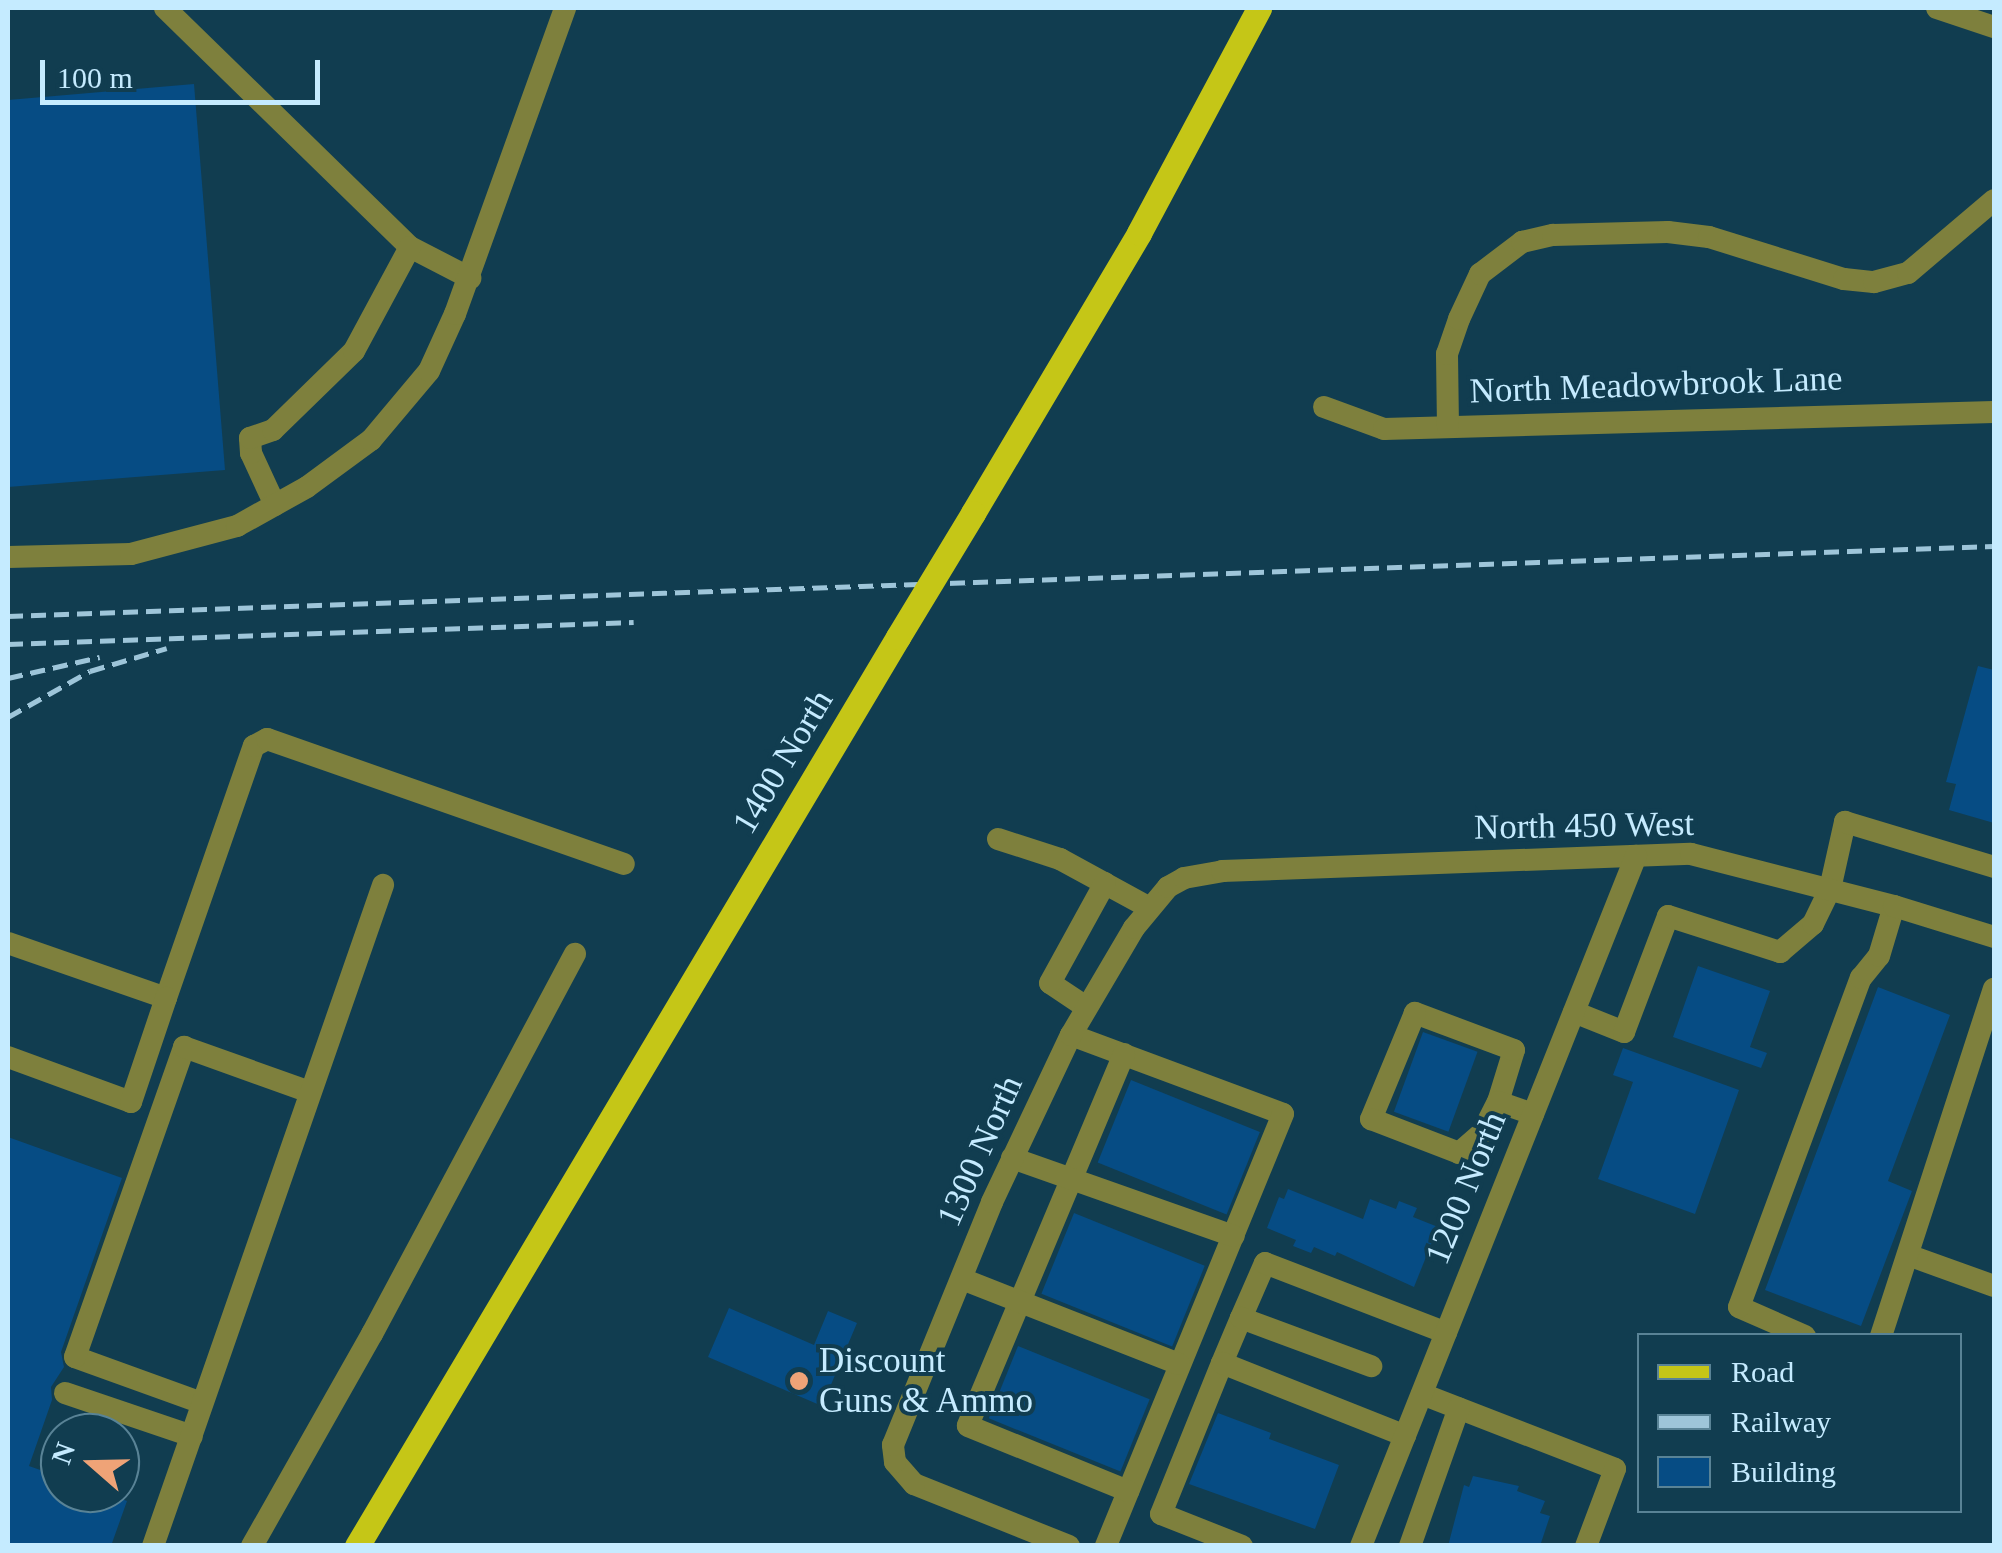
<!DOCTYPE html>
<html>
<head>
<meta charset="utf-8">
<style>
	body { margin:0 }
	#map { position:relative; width:2002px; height:1553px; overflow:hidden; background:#113d50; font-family:Georgia,serif }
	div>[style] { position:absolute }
	.building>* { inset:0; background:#064c84; transform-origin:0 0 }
	.minor>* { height:22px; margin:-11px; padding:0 11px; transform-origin:11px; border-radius:11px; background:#7e803d }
	.major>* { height:25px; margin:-12.5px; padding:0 12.5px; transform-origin:12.5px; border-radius:12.5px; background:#c5c617 }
	.rail>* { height:5px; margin-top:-2.5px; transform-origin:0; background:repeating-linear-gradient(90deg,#9ec5d9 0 15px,transparent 0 23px) }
	.major-bridge>* { height:25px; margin:-12.5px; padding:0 12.5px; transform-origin:12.5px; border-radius:12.5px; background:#c5c617 }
	.dots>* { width:28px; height:28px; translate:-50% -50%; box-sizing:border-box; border:5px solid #113d50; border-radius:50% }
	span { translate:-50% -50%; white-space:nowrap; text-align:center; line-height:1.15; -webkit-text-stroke:8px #113d50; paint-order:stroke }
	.street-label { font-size:35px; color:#c5ebff }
	.poi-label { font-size:35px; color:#c5ebff }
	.left { translate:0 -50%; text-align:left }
	.frame { position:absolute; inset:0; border:10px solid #c5ebff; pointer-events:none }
	.legend { position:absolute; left:1637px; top:1333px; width:325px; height:180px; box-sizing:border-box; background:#113d50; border:2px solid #598396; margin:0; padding:12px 18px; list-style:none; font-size:30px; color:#c5ebff }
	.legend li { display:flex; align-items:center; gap:20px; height:50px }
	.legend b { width:50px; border:2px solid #598396 }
	.north { position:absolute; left:40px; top:1413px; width:100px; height:100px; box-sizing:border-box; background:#113d50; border:2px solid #598396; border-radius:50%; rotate:290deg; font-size:28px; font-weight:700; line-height:40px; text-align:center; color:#c5ebff }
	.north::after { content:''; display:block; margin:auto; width:35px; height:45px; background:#efa377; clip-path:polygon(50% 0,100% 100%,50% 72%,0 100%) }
	.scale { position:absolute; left:40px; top:60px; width:280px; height:45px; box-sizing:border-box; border:5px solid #c5ebff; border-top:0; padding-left:12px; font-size:30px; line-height:35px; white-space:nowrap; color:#c5ebff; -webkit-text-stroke:8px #113d50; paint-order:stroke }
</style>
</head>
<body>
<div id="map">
	<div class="building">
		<div style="clip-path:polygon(194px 84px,225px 470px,8px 487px,8px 100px)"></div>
		<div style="clip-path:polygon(1978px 666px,1994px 670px,1994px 823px,1949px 810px,1956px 784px,1946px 782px)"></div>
		<div style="clip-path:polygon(1698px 966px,1770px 991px,1750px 1047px,1767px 1053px,1761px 1068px,1673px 1037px)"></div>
		<div style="clip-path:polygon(1878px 987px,1950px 1015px,1888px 1181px,1912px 1191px,1861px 1326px,1765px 1290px)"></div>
		<div style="left:1423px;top:1032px;width:58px;height:85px;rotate:20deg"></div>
		<div style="clip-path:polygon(1623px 1048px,1739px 1090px,1695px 1214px,1598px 1179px,1633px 1082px,1613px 1075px)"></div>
		<div style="left:1131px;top:1080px;width:139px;height:89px;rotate:22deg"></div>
		<div style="clip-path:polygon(8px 1137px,122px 1178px,61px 1352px,64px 1367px,51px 1387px,52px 1400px,29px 1466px,60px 1477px,60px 1493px,105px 1493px,127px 1501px,111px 1546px,8px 1546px)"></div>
		<div style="clip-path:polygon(1288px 1189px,1363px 1219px,1370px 1199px,1396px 1209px,1399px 1201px,1417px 1208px,1413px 1217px,1438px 1227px,1414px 1287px,1337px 1252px,1335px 1256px,1314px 1247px,1311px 1253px,1293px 1246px,1296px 1240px,1267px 1228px,1279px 1197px,1284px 1199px)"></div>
		<div style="left:1074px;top:1213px;width:141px;height:87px;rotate:22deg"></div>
		<div style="clip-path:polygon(729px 1308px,814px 1345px,828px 1311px,857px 1323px,822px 1406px,708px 1357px)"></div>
		<div style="left:1018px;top:1346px;width:142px;height:78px;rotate:22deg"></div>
		<div style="clip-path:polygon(1218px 1413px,1271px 1433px,1269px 1439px,1339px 1465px,1315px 1529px,1189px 1484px)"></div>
		<div style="clip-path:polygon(1473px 1476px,1519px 1486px,1517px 1491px,1545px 1501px,1540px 1513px,1550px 1516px,1540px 1546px,1448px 1546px,1464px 1485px,1469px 1487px)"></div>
	</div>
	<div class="minor">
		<div style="left:165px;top:8px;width:342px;rotate:44.3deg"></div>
		<div style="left:410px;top:247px;width:68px;rotate:27.3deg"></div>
		<div style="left:1937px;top:8px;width:60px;rotate:18.4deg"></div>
		<div style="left:1324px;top:407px;width:64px;rotate:20.1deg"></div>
		<div style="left:1384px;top:429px;width:610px;rotate:-1.6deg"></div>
		<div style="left:1448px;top:427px;width:73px;rotate:-90.8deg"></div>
		<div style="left:1447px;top:354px;width:37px;rotate:-71deg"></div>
		<div style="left:1459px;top:319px;width:50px;rotate:-65deg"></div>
		<div style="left:1480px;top:274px;width:53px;rotate:-37.3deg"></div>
		<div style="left:1522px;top:242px;width:32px;rotate:-13deg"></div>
		<div style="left:1553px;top:235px;width:115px;rotate:-1.5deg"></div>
		<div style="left:1668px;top:232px;width:41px;rotate:7deg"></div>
		<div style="left:1709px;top:237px;width:141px;rotate:17.3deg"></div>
		<div style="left:1844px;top:279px;width:30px;rotate:6deg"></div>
		<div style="left:1874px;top:282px;width:35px;rotate:-15deg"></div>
		<div style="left:1908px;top:273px;width:113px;rotate:-40.3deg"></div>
		<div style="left:275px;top:505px;width:57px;rotate:-114.8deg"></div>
		<div style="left:251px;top:453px;width:15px;rotate:-94deg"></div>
		<div style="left:250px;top:438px;width:24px;rotate:-19deg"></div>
		<div style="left:273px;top:430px;width:113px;rotate:-44.3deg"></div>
		<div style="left:354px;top:351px;width:118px;rotate:-61.7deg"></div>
		<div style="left:8px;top:557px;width:123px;rotate:-1.4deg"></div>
		<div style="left:131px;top:554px;width:110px;rotate:-14.8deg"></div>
		<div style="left:237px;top:526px;width:80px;rotate:-29.1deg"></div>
		<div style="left:307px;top:487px;width:79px;rotate:-36.3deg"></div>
		<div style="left:371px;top:440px;width:90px;rotate:-50deg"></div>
		<div style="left:429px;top:371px;width:63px;rotate:-65.5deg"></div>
		<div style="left:455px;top:314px;width:325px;rotate:-70.2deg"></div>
		<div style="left:998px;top:839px;width:65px;rotate:17.9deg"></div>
		<div style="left:1060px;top:859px;width:100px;rotate:28.6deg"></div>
		<div style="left:8px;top:943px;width:167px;rotate:19.2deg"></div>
		<div style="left:166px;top:998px;width:267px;rotate:-70.8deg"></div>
		<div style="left:254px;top:746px;width:15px;rotate:-28deg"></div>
		<div style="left:267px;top:739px;width:378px;rotate:19.3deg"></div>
		<div style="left:1086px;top:1007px;width:43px;rotate:-146.3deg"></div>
		<div style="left:1050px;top:983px;width:114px;rotate:-61.2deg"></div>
		<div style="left:1574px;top:1012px;width:54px;rotate:21.8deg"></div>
		<div style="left:1624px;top:1032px;width:124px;rotate:-69.2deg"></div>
		<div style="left:1668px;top:916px;width:118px;rotate:17.8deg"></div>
		<div style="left:1780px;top:952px;width:43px;rotate:-40.3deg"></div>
		<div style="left:1813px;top:924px;width:39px;rotate:-64deg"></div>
		<div style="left:1830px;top:889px;width:69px;rotate:-77.4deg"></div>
		<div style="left:1845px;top:822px;width:156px;rotate:16.8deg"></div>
		<div style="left:1071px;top:1035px;width:226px;rotate:20.4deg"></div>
		<div style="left:1283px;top:1114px;width:467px;rotate:112.3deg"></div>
		<div style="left:1124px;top:1054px;width:403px;rotate:112.8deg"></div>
		<div style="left:968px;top:1426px;width:173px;rotate:22.1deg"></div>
		<div style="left:8px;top:1057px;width:131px;rotate:20.1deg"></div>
		<div style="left:131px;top:1102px;width:110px;rotate:-71.4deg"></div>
		<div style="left:1498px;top:1102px;width:54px;rotate:-72.9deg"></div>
		<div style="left:1514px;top:1050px;width:106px;rotate:-159.5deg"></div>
		<div style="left:1415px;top:1013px;width:115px;rotate:112.5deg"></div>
		<div style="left:1371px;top:1119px;width:94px;rotate:21.1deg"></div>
		<div style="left:1459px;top:1153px;width:30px;rotate:-41deg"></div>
		<div style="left:1482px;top:1133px;width:35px;rotate:-63deg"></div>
		<div style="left:1498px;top:1102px;width:37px;rotate:19deg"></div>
		<div style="left:1012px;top:1158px;width:235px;rotate:19.4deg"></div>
		<div style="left:1908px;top:1255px;width:91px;rotate:19.8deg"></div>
		<div style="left:962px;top:1279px;width:233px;rotate:21.4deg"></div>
		<div style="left:1241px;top:1318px;width:60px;rotate:-66.4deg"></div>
		<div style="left:1265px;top:1263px;width:194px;rotate:21.1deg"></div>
		<div style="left:1805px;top:1336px;width:72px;rotate:-156.3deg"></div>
		<div style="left:1739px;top:1307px;width:351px;rotate:-69.7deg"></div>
		<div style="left:1861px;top:978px;width:28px;rotate:-51deg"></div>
		<div style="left:1879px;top:956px;width:52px;rotate:-73.3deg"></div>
		<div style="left:1881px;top:1336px;width:365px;rotate:-72deg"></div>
		<div style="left:1222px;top:1363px;width:49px;rotate:-67.1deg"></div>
		<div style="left:1241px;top:1318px;width:139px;rotate:20.3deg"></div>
		<div style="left:65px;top:1393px;width:134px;rotate:18.7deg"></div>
		<div style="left:1422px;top:1394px;width:207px;rotate:21.2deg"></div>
		<div style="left:1615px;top:1469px;width:82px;rotate:110.6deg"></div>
		<div style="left:202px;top:1403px;width:135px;rotate:-160.1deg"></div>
		<div style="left:75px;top:1357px;width:329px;rotate:-70.6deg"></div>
		<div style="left:184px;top:1047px;width:134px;rotate:19.7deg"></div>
		<div style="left:153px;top:1546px;width:700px;rotate:-70.81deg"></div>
		<div style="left:252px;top:1546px;width:244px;rotate:-60.5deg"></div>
		<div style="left:372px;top:1334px;width:431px;rotate:-61.9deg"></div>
		<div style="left:1069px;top:1546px;width:167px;rotate:-158.2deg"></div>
		<div style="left:914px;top:1484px;width:29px;rotate:-131deg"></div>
		<div style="left:895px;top:1462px;width:17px;rotate:-97deg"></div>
		<div style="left:893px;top:1445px;width:262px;rotate:-67.8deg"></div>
		<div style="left:992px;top:1202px;width:185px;rotate:-64.7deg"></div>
		<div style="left:1071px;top:1035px;width:124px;rotate:-59.5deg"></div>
		<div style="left:1134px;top:928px;width:53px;rotate:-50.3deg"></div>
		<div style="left:1168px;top:887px;width:18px;rotate:-29deg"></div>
		<div style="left:1184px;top:878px;width:39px;rotate:-10deg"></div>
		<div style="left:1222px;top:871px;width:469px;rotate:-2.1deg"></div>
		<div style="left:1691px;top:854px;width:210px;rotate:14.4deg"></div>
		<div style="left:1894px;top:906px;width:105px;rotate:17.2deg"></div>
		<div style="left:1242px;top:1546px;width:87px;rotate:-158.4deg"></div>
		<div style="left:1161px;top:1514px;width:163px;rotate:-68deg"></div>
		<div style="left:1222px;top:1363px;width:197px;rotate:21.7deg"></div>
		<div style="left:1361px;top:1546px;width:743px;rotate:-68.27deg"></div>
		<div style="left:1410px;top:1546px;width:146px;rotate:-70.5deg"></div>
	</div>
	<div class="major">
		<div style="left:973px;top:513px;width:326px;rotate:-59.3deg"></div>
		<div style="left:1139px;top:233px;width:255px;rotate:-61.9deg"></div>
		<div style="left:357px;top:1546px;width:1058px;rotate:-59.24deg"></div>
	</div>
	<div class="rail">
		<div style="left:8px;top:616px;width:1987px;rotate:-2.02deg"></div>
		<div style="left:8px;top:644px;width:626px;rotate:-2.01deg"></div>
		<div style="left:8px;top:678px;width:94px;rotate:-12.9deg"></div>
		<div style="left:8px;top:717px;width:94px;rotate:-29.3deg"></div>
		<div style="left:90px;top:671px;width:80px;rotate:-16.6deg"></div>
	</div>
	<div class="major-bridge">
		<div style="left:898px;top:637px;width:145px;rotate:-58.8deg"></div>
	</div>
	<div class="dots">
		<div style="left:799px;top:1381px;background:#efa377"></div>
	</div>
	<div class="street-label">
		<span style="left:1656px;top:385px;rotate:-2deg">North Meadowbrook Lane</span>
		<span style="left:783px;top:762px;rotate:-59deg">1400 North</span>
		<span style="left:1584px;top:826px;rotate:-1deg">North 450 West</span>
		<span style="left:980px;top:1151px;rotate:-66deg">1300 North</span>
		<span style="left:1466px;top:1188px;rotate:-68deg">1200 North</span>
	</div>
	<div class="poi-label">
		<span class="left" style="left:819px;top:1381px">Discount<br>Guns &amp; Ammo</span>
	</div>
	<div class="frame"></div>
	<ul class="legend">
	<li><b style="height:12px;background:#c5c617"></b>Road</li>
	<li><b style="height:12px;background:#9ec5d9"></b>Railway</li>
	<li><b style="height:28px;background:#064c84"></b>Building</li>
	</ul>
	<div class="north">N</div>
	<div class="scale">100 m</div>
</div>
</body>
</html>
